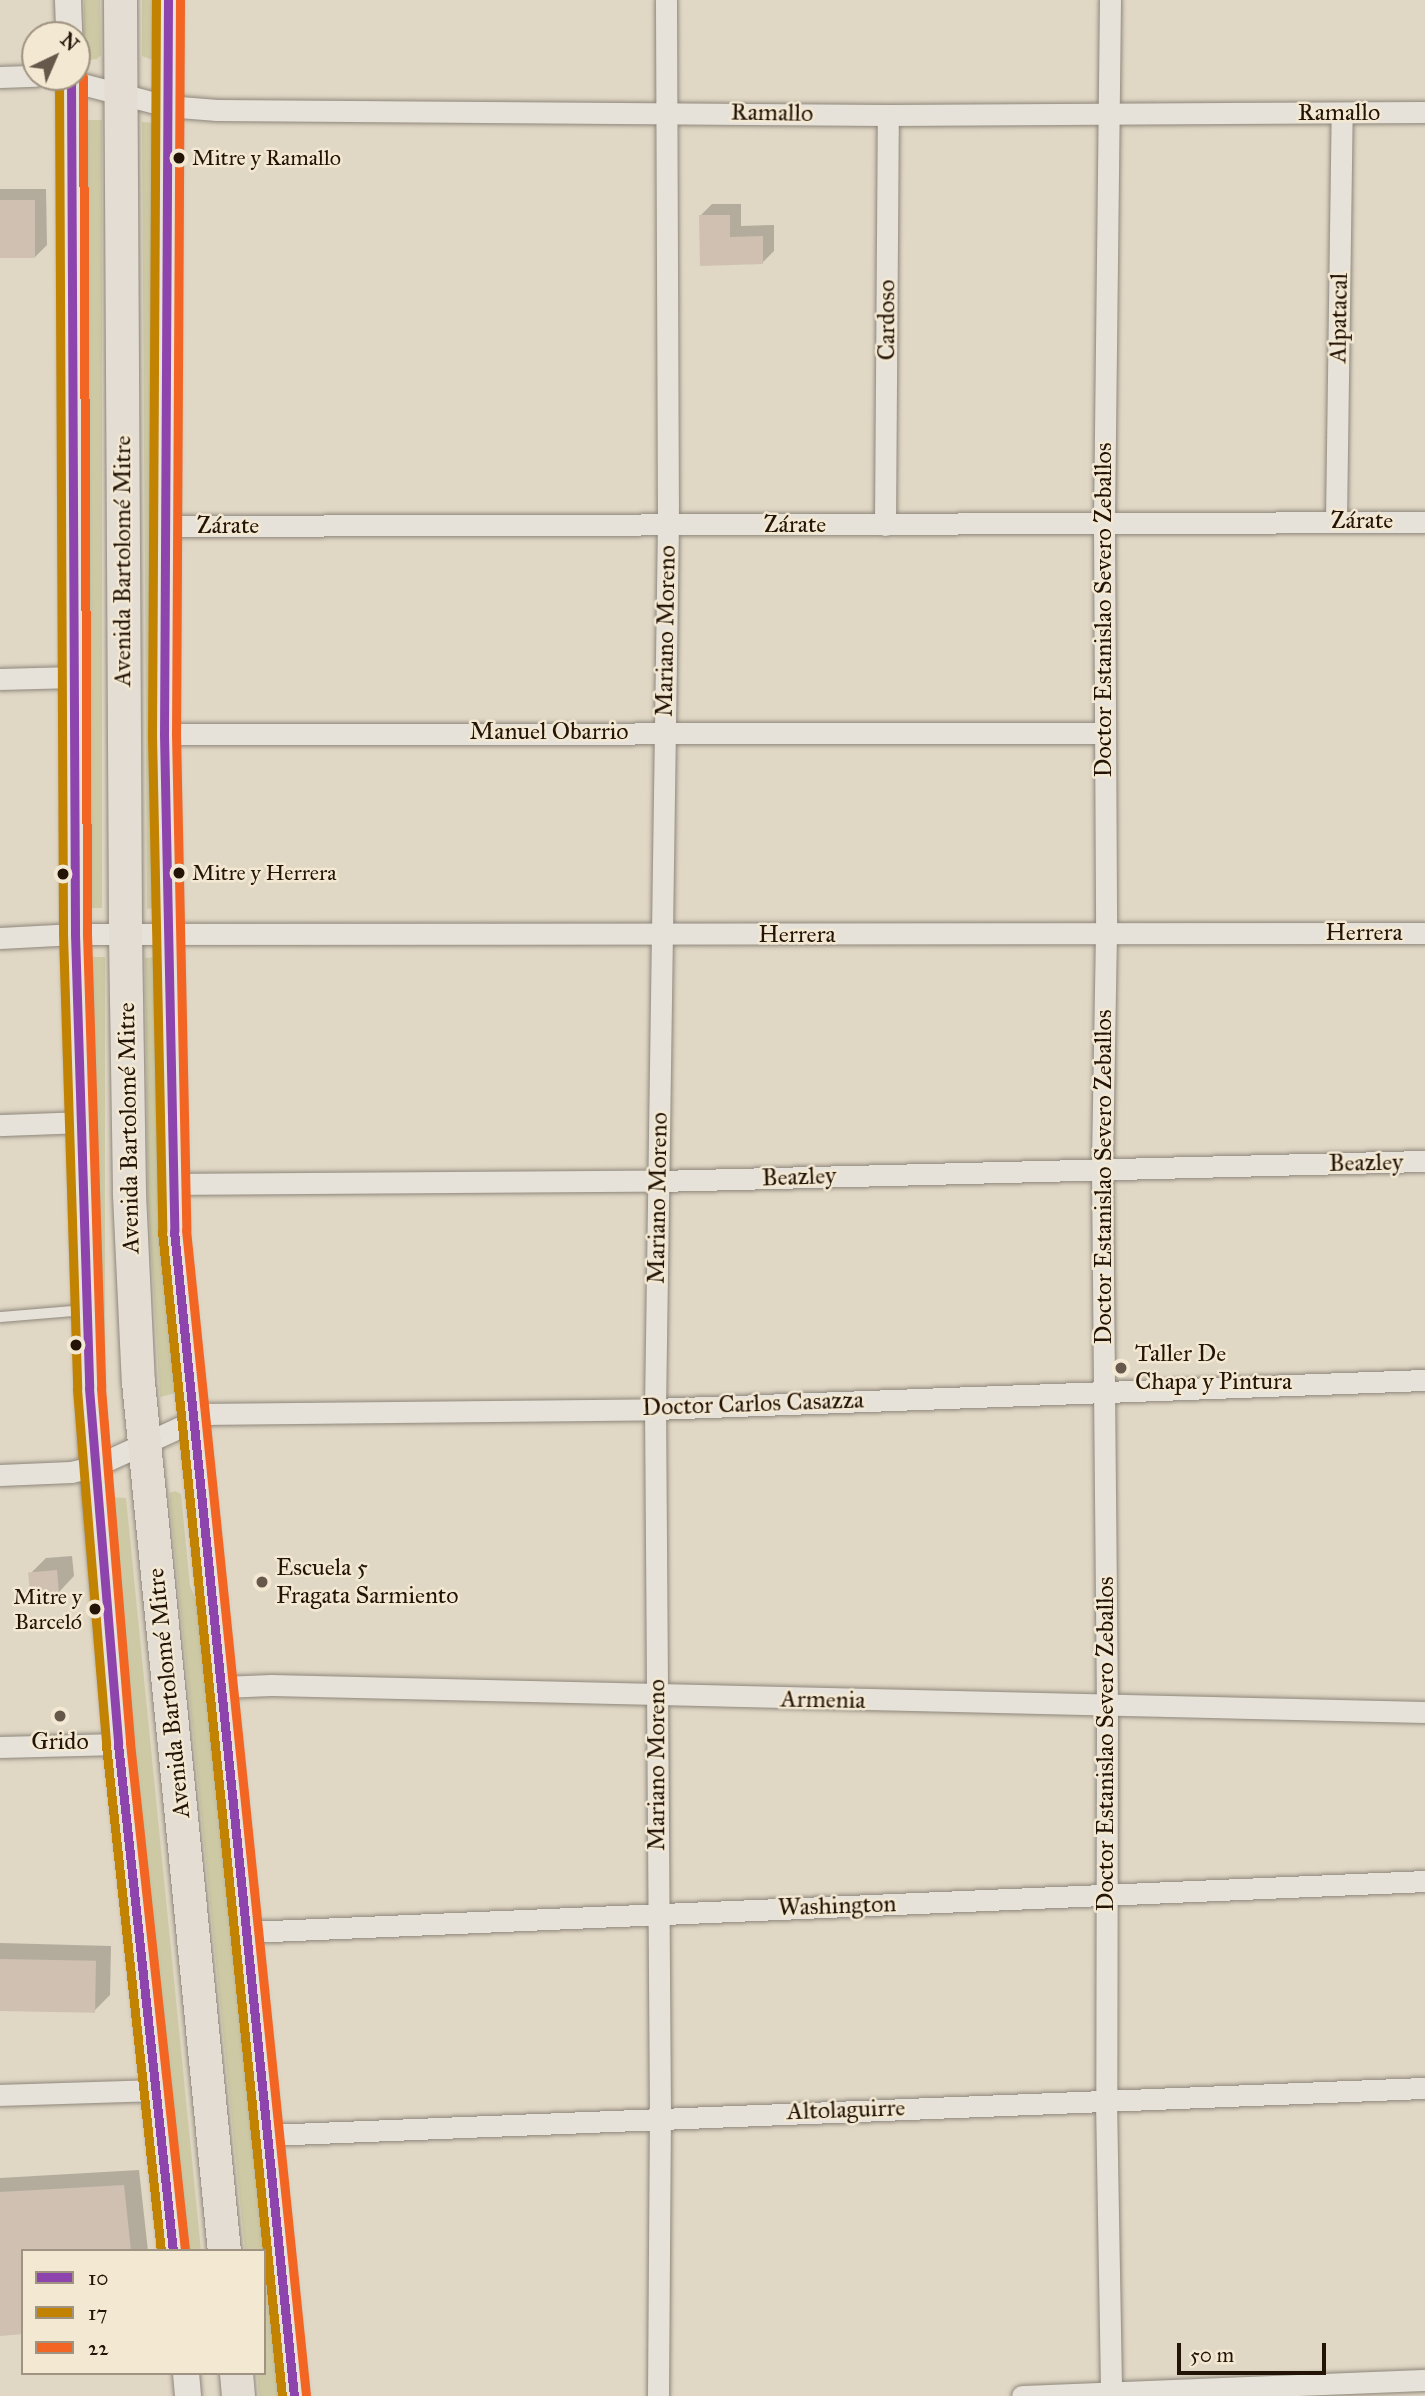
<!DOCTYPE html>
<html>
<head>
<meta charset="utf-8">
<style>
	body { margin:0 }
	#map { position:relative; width:1425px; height:2396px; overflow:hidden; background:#e0d7c5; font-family:"IM FELL Great Primer",serif }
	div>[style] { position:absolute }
	.green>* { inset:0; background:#cdc9a5; transform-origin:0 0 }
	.shadow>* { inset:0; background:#0003 }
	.building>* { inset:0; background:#cfc0b2; transform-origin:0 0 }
	.roads { filter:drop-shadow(0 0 2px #8e877b) drop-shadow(0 0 2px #8e877b) }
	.service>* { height:10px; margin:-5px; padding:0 5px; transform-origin:5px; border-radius:5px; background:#e7e2d9 }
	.minor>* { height:21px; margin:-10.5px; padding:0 10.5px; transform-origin:10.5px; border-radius:10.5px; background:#e7e2d9 }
	.tertiary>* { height:26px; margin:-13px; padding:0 13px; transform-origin:13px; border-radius:13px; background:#e7e2d9 }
	.primary>* { height:33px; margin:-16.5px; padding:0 16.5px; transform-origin:16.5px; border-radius:16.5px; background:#e3ddd3 }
	.bus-1>* { height:9px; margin:-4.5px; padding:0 4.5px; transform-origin:4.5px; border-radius:4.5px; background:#8e44ad }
	.bus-2>* { height:9px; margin:-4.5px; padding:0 4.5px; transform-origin:4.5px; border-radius:4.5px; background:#c28202 }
	.bus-3>* { height:9px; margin:-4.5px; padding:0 4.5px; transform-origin:4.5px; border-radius:4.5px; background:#f26522 }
	.dots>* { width:19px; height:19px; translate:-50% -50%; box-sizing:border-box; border:4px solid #f3e8d2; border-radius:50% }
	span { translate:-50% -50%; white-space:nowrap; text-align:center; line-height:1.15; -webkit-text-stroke:5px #f3e8d2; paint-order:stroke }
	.bus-label { font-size:22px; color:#241407 }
	.left { translate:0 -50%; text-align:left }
	.right { translate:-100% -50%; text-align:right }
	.street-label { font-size:24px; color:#241407 }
	.poi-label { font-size:24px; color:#241407 }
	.legend { position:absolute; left:21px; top:2249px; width:245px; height:126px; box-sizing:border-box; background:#f3e8d2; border:2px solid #a09381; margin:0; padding:9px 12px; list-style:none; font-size:21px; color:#241407 }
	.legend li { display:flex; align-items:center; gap:14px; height:35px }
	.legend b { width:35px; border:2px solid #a09381 }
	.north { position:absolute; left:21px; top:21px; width:70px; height:70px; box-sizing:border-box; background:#f3e8d2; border:2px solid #a09381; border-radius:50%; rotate:44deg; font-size:19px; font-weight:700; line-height:28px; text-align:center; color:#241407 }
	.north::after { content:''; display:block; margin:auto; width:24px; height:32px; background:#66584a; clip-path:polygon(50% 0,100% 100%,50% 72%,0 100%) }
	.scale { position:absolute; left:1177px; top:2343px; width:149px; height:32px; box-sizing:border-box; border:4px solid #241407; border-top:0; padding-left:9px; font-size:21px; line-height:24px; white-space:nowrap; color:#241407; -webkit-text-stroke:5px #f3e8d2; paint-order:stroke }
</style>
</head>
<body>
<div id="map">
	<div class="green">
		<div style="clip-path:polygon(84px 0,100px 0,101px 55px,97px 59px,90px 60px,84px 56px)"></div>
		<div style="clip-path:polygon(142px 0,159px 0,158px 56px,150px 59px,142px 56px)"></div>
		<div style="left:102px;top:120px;width:788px;height:19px;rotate:90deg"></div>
		<div style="clip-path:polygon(142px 122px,156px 123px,157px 908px,147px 909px)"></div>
		<div style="left:88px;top:957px;width:17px;height:445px"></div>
		<div style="clip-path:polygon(159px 957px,163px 1198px,176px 1393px,160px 1397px,148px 1198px,145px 958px)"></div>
		<div style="clip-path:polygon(175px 1491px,181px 1494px,190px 1586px,202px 1613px,281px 2396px,259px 2396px,257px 2373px,264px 2373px,264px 2251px,245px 2251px,169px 1493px)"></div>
		<div style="clip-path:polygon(108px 1497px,126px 1498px,201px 2251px,186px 2251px)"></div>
	</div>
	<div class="shadow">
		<div style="clip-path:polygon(0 189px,46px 189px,47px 245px,35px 257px,0 257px)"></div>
		<div style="clip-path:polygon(712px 204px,741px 204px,741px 226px,774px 225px,774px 251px,763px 262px,700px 216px)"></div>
		<div style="clip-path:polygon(72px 1556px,74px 1576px,59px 1592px,30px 1574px,46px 1558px)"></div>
		<div style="clip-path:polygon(0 1943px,111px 1946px,110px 1995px,94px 2011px,0 2009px)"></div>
		<div style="clip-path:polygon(139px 2170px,148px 2251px,23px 2251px,0 2334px,0 2178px)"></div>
	</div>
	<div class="building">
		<div style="left:0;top:200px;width:35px;height:58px"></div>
		<div style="clip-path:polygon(699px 215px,730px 215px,730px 237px,763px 236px,763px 264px,700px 266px)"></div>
		<div style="left:57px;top:1570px;width:24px;height:29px;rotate:85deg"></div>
		<div style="left:0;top:1959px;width:96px;height:52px;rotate:1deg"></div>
		<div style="clip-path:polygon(124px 2185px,131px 2251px,23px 2251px,23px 2334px,0 2336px,0 2192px)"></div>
	</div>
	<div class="roads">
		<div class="service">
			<div style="left:0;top:1317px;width:86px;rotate:-4.7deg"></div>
		</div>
		<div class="minor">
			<div style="left:1110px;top:0;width:523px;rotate:90.66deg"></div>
			<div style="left:1104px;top:523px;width:410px;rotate:89.7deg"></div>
			<div style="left:1106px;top:933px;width:236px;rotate:91deg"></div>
			<div style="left:1102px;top:1169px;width:537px;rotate:89.47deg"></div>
			<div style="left:1107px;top:1706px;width:394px;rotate:90.1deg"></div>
			<div style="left:1106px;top:2100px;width:296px;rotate:89deg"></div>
			<div style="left:0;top:77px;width:35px;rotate:-2deg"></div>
			<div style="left:55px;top:77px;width:116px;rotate:14.5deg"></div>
			<div style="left:167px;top:106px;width:50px;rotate:4.6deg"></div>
			<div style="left:217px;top:110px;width:671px;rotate:0.43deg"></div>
			<div style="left:888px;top:115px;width:537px;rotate:-0.32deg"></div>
			<div style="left:1336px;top:521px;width:407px;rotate:-89.2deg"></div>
			<div style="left:885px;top:525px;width:410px;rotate:-89.6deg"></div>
			<div style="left:165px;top:526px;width:1260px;rotate:-0.18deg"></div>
			<div style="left:0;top:679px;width:73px;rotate:-1.6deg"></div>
			<div style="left:164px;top:734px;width:939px;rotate:-0.06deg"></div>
			<div style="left:0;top:938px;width:75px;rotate:-3.1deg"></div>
			<div style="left:75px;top:934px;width:1350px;rotate:-0.04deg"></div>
			<div style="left:0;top:1125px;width:81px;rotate:-2.1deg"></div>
			<div style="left:173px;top:1184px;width:486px;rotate:-0.4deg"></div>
			<div style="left:659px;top:1181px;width:766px;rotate:-1.5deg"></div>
			<div style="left:0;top:1475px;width:71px;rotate:-2.4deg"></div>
			<div style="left:71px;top:1472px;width:23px;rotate:-13deg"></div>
			<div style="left:93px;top:1467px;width:128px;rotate:-24.6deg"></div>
			<div style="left:209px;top:1414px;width:446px;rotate:-0.6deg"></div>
			<div style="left:655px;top:1409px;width:771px;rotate:-2.16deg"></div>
			<div style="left:222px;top:1687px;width:49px;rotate:-2.3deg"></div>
			<div style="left:271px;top:1685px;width:1154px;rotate:1.34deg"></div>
			<div style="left:0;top:1747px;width:118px;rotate:-1.5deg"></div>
			<div style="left:248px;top:1932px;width:1178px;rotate:-2.48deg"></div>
			<div style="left:0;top:2095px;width:156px;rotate:-1.8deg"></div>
			<div style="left:268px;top:2135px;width:1158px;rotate:-2.33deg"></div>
			<div style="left:658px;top:2396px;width:279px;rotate:-89.6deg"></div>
			<div style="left:660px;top:2117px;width:708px;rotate:-90.4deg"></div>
			<div style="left:655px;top:1409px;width:884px;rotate:-89.16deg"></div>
			<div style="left:668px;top:525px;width:525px;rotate:-90.22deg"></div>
			<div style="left:1022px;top:2396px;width:403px;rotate:-2.3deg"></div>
		</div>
		<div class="tertiary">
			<div style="left:68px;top:0;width:35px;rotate:88deg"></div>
			<div style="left:168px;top:0;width:734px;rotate:90.31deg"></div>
			<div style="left:164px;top:734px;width:497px;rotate:88.8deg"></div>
			<div style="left:174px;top:1231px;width:1171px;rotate:84.12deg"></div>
			<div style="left:71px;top:77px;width:857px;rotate:89.73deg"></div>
			<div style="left:75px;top:934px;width:454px;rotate:88.2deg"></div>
			<div style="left:89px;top:1388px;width:79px;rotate:87.1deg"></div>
			<div style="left:93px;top:1467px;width:278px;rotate:84.8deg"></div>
			<div style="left:118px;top:1744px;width:510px;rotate:83.81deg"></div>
			<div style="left:186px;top:2373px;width:23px;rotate:85deg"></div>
		</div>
		<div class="primary">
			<div style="left:120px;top:0;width:935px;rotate:89.69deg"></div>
			<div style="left:125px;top:935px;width:259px;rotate:89.1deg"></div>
			<div style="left:129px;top:1194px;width:188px;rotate:87.3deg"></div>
			<div style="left:138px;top:1382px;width:873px;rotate:84.35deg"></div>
			<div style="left:236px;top:2373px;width:23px;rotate:85deg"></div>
		</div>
	</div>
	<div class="bus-1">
		<div style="left:168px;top:0;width:734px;rotate:90.31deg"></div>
		<div style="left:164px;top:734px;width:497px;rotate:88.8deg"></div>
		<div style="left:174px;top:1231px;width:1171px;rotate:84.12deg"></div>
		<div style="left:71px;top:77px;width:857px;rotate:89.73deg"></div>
		<div style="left:75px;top:934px;width:454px;rotate:88.2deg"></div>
		<div style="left:89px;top:1388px;width:357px;rotate:85.3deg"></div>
		<div style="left:118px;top:1744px;width:510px;rotate:83.81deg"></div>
	</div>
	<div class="bus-2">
		<div style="left:156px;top:0;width:734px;rotate:90.31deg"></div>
		<div style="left:152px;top:734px;width:497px;rotate:88.8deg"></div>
		<div style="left:162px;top:1231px;width:1171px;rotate:84.12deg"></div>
		<div style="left:59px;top:77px;width:857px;rotate:89.73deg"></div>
		<div style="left:63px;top:934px;width:455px;rotate:88.2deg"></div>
		<div style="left:77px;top:1389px;width:357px;rotate:85.3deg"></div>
		<div style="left:106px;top:1745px;width:509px;rotate:83.8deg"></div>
	</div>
	<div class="bus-3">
		<div style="left:180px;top:0;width:734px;rotate:90.31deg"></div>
		<div style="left:176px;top:734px;width:496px;rotate:88.8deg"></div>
		<div style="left:186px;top:1230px;width:1171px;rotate:84.12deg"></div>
		<div style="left:83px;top:77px;width:857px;rotate:89.73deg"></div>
		<div style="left:87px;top:934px;width:454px;rotate:88.2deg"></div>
		<div style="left:101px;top:1388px;width:356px;rotate:85.3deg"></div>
		<div style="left:130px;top:1743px;width:510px;rotate:83.81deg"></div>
	</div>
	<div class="dots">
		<div style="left:179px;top:158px;background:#241407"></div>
		<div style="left:179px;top:873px;background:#241407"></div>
		<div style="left:63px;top:874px;background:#241407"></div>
		<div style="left:76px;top:1345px;background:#241407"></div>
		<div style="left:1121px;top:1368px;background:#66584a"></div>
		<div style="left:262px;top:1582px;background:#66584a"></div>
		<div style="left:95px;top:1609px;background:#241407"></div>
		<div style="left:60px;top:1716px;background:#66584a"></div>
	</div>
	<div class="bus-label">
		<span class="left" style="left:192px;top:158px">Mitre y Ramallo</span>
		<span class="left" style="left:192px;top:873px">Mitre y Herrera</span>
		<span class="right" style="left:82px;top:1609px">Mitre y<br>Barceló</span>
	</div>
	<div class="street-label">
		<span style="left:772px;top:113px;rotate:1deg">Ramallo</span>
		<span style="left:1339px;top:113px">Ramallo</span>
		<span style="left:1339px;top:318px;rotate:-89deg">Alpatacal</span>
		<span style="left:887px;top:320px;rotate:-90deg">Cardoso</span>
		<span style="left:1362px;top:521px">Zárate</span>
		<span style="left:795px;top:525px">Zárate</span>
		<span style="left:228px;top:526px">Zárate</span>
		<span style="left:123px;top:561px;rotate:-90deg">Avenida Bartolomé Mitre</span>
		<span style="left:1104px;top:610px;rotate:-90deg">Doctor Estanislao Severo Zeballos</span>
		<span style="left:666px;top:631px;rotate:-89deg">Mariano Moreno</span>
		<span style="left:549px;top:732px">Manuel Obarrio</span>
		<span style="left:1364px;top:933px">Herrera</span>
		<span style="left:797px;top:935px">Herrera</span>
		<span style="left:129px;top:1128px;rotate:-91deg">Avenida Bartolomé Mitre</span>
		<span style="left:1366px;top:1163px;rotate:-1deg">Beazley</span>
		<span style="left:799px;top:1177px;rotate:-2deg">Beazley</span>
		<span style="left:1104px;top:1177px;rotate:-90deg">Doctor Estanislao Severo Zeballos</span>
		<span style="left:658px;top:1198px;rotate:-89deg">Mariano Moreno</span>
		<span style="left:753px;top:1404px;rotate:-2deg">Doctor Carlos Casazza</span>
		<span style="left:169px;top:1693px;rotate:-96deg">Avenida Bartolomé Mitre</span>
		<span style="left:823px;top:1700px;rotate:1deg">Armenia</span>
		<span style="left:1106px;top:1744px;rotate:-90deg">Doctor Estanislao Severo Zeballos</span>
		<span style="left:657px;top:1765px;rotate:-90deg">Mariano Moreno</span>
		<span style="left:837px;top:1906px;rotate:-2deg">Washington</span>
		<span style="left:846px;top:2110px;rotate:-2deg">Altolaguirre</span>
	</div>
	<div class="poi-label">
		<span class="left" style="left:1135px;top:1368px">Taller De<br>Chapa y Pintura</span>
		<span class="left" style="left:276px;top:1582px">Escuela 5<br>Fragata Sarmiento</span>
		<span style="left:60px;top:1742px">Grido</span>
	</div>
	<ul class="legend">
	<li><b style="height:9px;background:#8e44ad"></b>10</li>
	<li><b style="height:9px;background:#c28202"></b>17</li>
	<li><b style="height:9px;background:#f26522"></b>22</li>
	</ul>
	<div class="north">N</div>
	<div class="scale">50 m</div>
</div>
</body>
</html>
